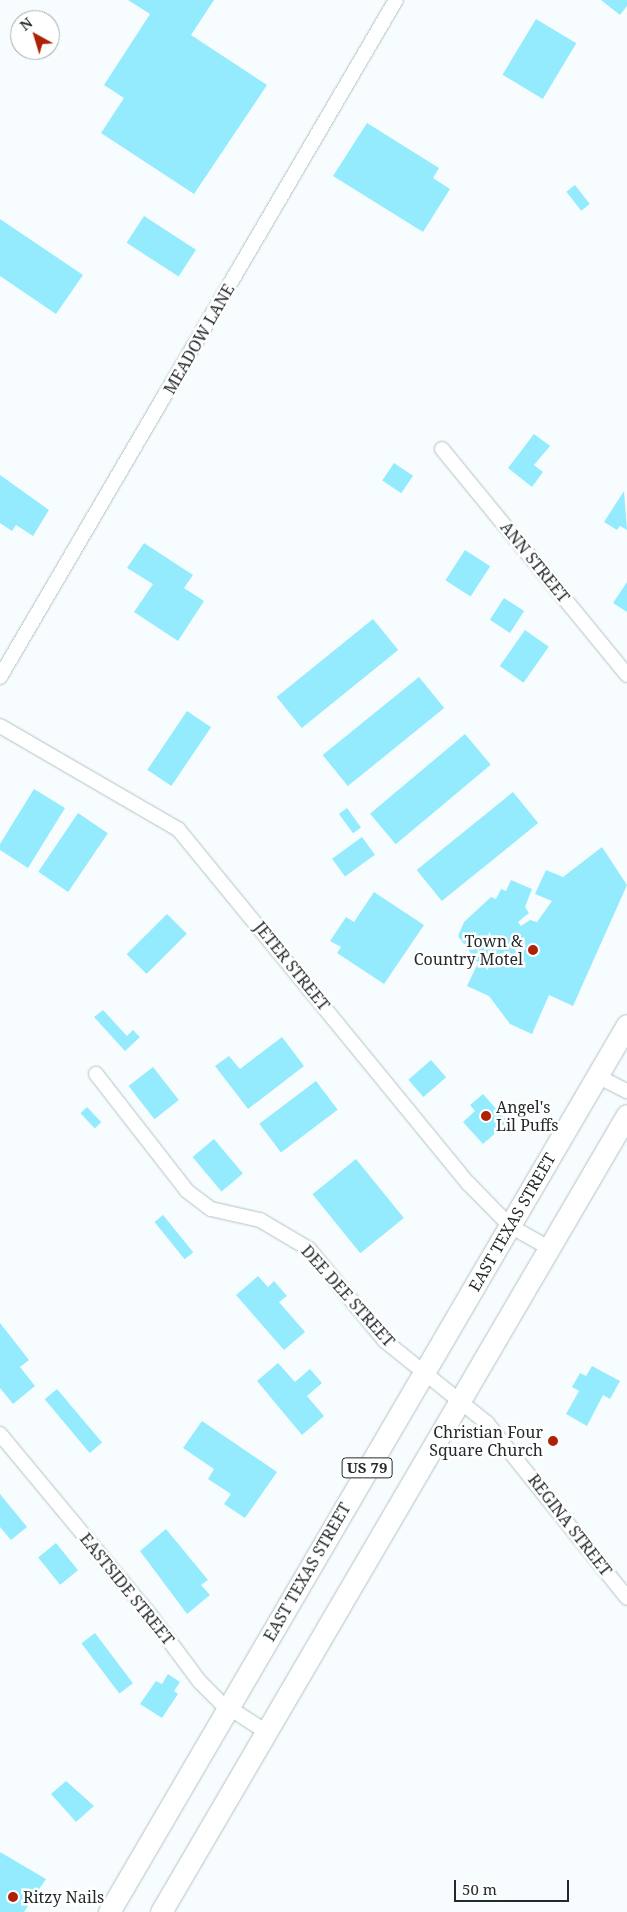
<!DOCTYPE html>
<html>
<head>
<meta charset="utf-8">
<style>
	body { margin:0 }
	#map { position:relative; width:627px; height:1912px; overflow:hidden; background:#f7fdfe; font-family:"Noto Serif",serif }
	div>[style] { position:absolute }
	.building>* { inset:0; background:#94ebfd; transform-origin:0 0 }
	.roads { filter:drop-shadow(0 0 1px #b4c2c5) drop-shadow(0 0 1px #b4c2c5) }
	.minor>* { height:14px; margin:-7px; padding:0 7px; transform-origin:7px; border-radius:7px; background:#fff }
	.primary>* { height:21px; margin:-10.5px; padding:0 10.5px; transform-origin:10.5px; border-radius:10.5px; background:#fff }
	.dots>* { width:14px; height:14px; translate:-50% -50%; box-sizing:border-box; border:2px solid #fff; border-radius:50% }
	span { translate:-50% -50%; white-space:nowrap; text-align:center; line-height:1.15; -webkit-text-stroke:5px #fff; paint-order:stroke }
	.shield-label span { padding:1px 4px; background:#fff; border:1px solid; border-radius:4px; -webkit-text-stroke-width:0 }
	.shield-label { font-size:15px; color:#242a2b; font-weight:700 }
	.street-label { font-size:16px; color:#242a2b }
	.poi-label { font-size:16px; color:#242a2b }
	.right { translate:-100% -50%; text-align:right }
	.left { translate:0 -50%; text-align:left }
	.north { position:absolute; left:10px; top:10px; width:50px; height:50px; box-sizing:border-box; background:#fff; border:1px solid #a7aaaa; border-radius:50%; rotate:321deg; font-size:14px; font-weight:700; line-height:20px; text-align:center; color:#242a2b }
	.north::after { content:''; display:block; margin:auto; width:18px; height:22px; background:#ae2104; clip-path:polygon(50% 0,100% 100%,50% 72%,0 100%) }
	.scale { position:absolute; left:454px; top:1880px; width:115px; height:22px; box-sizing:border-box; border:2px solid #242a2b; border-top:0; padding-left:6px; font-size:15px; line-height:18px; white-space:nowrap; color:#242a2b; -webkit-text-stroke:4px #fff; paint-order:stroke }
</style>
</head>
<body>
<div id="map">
	<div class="building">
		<div style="clip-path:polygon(128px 0,214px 0,191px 35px,267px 85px,194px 194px,101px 133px,124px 98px,104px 85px,150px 14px)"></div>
		<div style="clip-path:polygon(601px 0,627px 0,627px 6px,620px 15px)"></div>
		<div style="left:536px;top:19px;width:47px;height:65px;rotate:31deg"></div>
		<div style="clip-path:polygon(367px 123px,439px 168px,433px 178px,450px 189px,423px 232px,333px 176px)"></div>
		<div style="left:575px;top:185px;width:24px;height:11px;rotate:52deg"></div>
		<div style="left:144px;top:216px;width:62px;height:32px;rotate:33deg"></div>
		<div style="clip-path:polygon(0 219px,83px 275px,56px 314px,0 276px)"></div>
		<div style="clip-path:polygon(534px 434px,550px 446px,534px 465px,543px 472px,532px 487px,508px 468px)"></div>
		<div style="left:394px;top:463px;width:23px;height:21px;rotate:34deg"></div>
		<div style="clip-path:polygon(0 475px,49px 510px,33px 536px,16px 525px,12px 531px,0 523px)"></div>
		<div style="clip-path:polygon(624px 491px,627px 530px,620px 526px,617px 530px,604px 522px)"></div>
		<div style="clip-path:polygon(144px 543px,193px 575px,184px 588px,204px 601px,178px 641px,134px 612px,153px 584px,127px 568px)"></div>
		<div style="left:465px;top:550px;width:30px;height:36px;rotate:33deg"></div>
		<div style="clip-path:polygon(627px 582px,627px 612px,613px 603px)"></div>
		<div style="left:504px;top:598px;width:24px;height:26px;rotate:33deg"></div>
		<div style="left:373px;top:619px;width:40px;height:124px;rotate:51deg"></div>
		<div style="left:525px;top:630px;width:29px;height:44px;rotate:35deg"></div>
		<div style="left:419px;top:677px;width:40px;height:124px;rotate:51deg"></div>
		<div style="left:187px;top:711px;width:29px;height:71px;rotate:34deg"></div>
		<div style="left:465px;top:734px;width:40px;height:124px;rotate:50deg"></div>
		<div style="clip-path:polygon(34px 789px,65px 808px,28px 868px,0 850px,0 844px)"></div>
		<div style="left:513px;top:792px;width:40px;height:124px;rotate:51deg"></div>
		<div style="left:347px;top:808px;width:24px;height:10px;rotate:54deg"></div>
		<div style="left:78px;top:813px;width:36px;height:71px;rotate:34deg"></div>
		<div style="left:362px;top:837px;width:22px;height:37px;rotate:54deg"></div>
		<div style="clip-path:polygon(602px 847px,627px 885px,573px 1006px,549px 995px,532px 1034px,510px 1024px,489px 996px,467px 986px,478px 963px,458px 936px,464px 922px,491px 897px,496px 899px,501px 889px,506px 891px,511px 880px,532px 889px,525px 907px,529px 913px,518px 922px,521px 926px,530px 920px,537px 922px,552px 901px,535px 894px,546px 870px,563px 877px)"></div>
		<div style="clip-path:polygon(374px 892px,424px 925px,384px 984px,337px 953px,341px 947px,330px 941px,346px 917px,354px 922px)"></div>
		<div style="left:167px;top:914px;width:28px;height:57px;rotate:45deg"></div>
		<div style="clip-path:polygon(103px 1010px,127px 1036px,133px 1030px,140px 1037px,125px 1051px,94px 1017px)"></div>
		<div style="clip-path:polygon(282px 1037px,304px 1066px,248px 1109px,215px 1066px,229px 1056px,240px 1069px)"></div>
		<div style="left:431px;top:1060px;width:23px;height:30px;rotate:49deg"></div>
		<div style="left:153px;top:1067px;width:42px;height:31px;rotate:52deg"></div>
		<div style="left:316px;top:1081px;width:36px;height:71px;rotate:53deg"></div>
		<div style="clip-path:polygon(483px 1094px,508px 1122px,483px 1144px,463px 1122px,475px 1111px,470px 1105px)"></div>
		<div style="left:87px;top:1107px;width:21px;height:9px;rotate:47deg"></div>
		<div style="left:214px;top:1139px;width:45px;height:28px;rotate:50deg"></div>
		<div style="left:356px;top:1159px;width:76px;height:56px;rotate:51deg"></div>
		<div style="left:163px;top:1215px;width:48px;height:11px;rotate:51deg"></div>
		<div style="clip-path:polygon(258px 1276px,268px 1287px,274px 1281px,287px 1296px,279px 1302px,305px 1332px,284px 1350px,236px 1295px)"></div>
		<div style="clip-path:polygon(0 1323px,29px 1360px,20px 1367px,35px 1386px,13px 1404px,0 1388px)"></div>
		<div style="clip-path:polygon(278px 1363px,295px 1382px,310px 1369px,322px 1383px,307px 1396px,324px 1416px,302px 1435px,257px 1381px)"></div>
		<div style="clip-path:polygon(592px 1366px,620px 1381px,610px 1399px,603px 1395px,587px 1426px,566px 1414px,579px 1391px,572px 1387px,580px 1373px,586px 1376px)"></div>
		<div style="left:57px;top:1389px;width:70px;height:16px;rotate:50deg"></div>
		<div style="clip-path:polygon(202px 1421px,277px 1472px,245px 1518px,224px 1504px,231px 1494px,208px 1479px,214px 1469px,183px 1448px)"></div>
		<div style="clip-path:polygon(0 1494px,27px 1527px,11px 1540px,0 1527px)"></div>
		<div style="clip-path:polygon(166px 1529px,208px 1580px,201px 1585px,210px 1595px,187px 1614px,140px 1551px)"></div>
		<div style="left:56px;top:1543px;width:35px;height:23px;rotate:51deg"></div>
		<div style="left:95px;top:1633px;width:63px;height:17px;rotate:53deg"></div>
		<div style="clip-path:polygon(168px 1674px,180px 1682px,174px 1691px,178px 1694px,162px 1718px,140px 1704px,156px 1681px,162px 1684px)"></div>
		<div style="clip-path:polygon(66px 1781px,94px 1806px,76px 1822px,51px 1794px)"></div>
		<div style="clip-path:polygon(0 1852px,46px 1879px,24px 1912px,0 1912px)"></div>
	</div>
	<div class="roads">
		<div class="minor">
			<div style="left:442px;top:449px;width:292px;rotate:50.7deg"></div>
			<div style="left:0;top:677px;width:784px;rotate:-59.68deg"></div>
			<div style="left:0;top:726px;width:206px;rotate:30.1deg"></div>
			<div style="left:178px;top:829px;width:458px;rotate:50.7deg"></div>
			<div style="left:468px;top:1183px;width:60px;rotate:45.7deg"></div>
			<div style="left:510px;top:1226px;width:45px;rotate:29.4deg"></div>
			<div style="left:96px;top:1074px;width:148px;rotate:52.1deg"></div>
			<div style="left:187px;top:1191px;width:30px;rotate:37deg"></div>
			<div style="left:211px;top:1209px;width:50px;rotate:12.7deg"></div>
			<div style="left:260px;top:1220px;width:57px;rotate:30.6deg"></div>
			<div style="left:309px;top:1249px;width:119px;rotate:50.4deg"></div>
			<div style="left:385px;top:1341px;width:131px;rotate:38.8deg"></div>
			<div style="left:487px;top:1423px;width:224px;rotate:51.3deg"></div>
			<div style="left:597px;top:1076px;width:34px;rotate:27deg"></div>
			<div style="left:0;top:1434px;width:230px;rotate:50.3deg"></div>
			<div style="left:147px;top:1611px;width:89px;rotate:53.3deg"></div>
			<div style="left:200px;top:1682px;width:28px;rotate:45deg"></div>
			<div style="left:220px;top:1702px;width:54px;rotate:32.8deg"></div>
		</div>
		<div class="primary">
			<div style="left:109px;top:1912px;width:1027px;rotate:-59.72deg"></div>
			<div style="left:161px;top:1912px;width:923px;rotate:-59.69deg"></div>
		</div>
	</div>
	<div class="dots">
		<div style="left:533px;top:950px;background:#ae2104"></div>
		<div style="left:486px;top:1116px;background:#ae2104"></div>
		<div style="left:553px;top:1441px;background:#ae2104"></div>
		<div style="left:13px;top:1897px;background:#ae2104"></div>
	</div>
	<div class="shield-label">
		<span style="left:367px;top:1468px">US 79</span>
	</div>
	<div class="street-label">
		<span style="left:199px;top:339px;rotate:-60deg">MEADOW LANE</span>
		<span style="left:535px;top:562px;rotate:51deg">ANN STREET</span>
		<span style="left:292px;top:966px;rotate:51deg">JETER STREET</span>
		<span style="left:512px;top:1222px;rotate:-60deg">EAST TEXAS STREET</span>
		<span style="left:348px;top:1296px;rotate:48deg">DEE DEE STREET</span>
		<span style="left:570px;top:1525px;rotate:52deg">REGINA STREET</span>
		<span style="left:307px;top:1572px;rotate:-60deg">EAST TEXAS STREET</span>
		<span style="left:127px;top:1589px;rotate:51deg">EASTSIDE STREET</span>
	</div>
	<div class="poi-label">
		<span class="right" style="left:523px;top:950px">Town &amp;<br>Country Motel</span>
		<span class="left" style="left:496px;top:1116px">Angel's<br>Lil Puffs</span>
		<span class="right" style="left:543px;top:1441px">Christian Four<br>Square Church</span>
		<span class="left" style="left:23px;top:1897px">Ritzy Nails</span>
	</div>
	<div class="north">N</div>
	<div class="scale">50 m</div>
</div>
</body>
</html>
